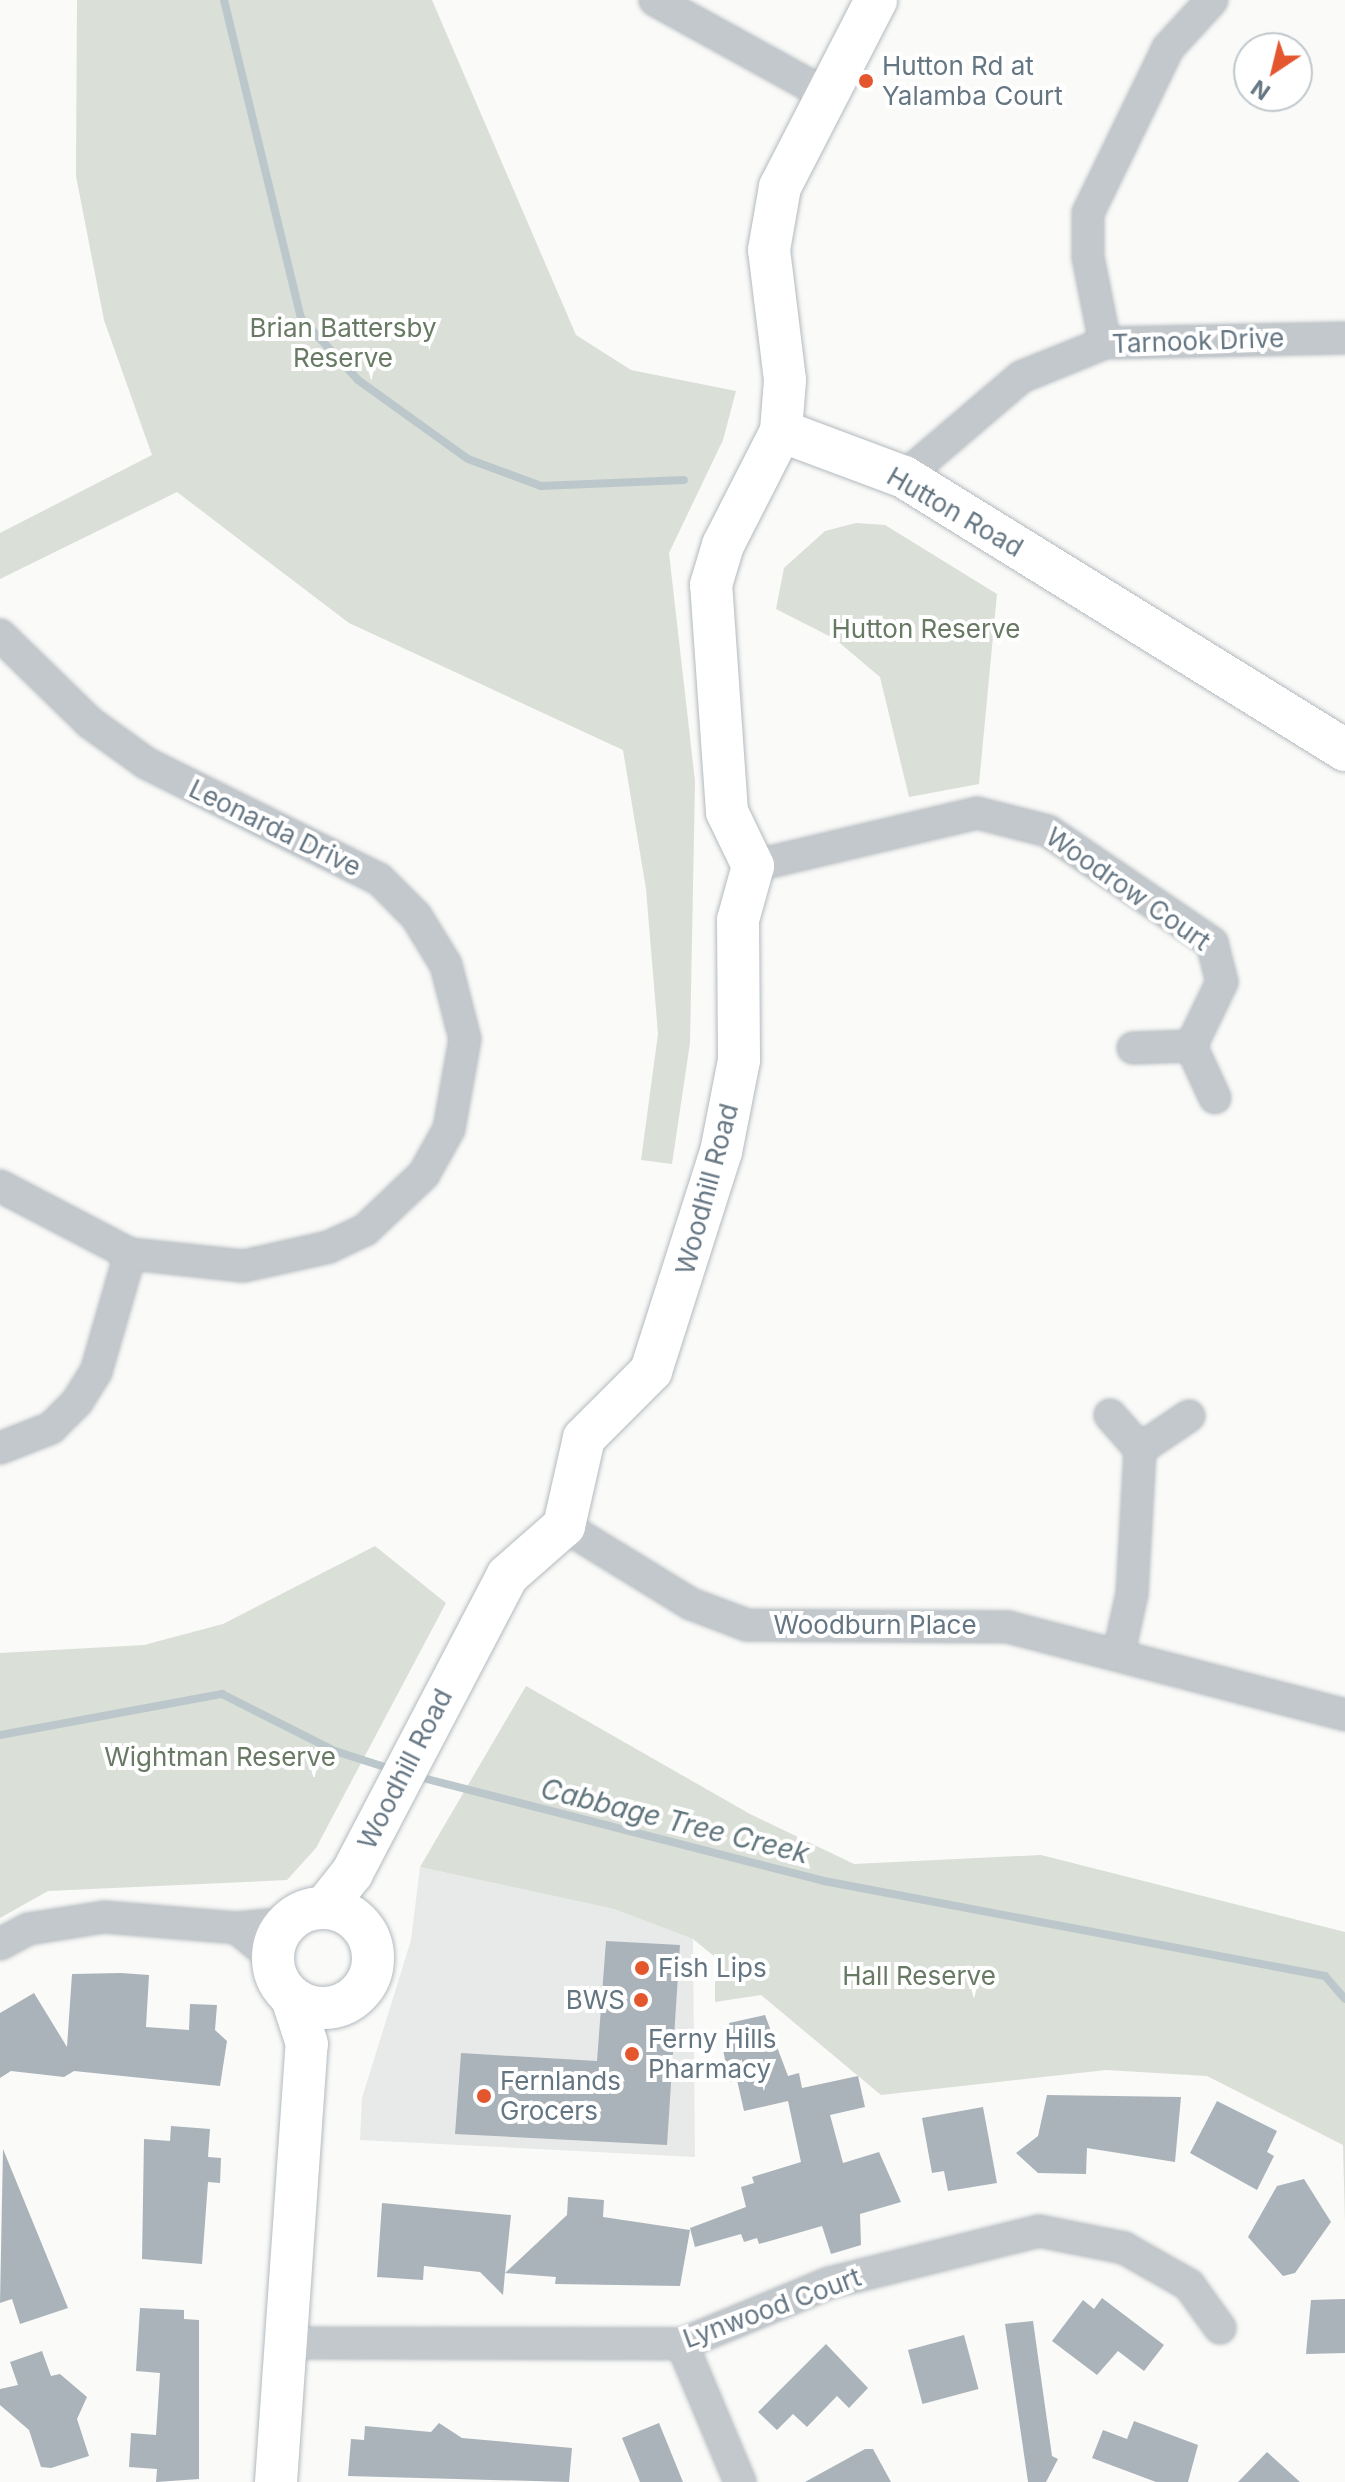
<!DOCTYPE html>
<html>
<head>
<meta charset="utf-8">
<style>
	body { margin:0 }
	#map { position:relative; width:1345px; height:2482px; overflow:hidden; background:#fafaf8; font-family:Inter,sans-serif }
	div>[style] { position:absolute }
	.built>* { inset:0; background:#e8e9e9 }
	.green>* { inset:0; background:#dadfd7 }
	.stream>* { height:8px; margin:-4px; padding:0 4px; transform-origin:4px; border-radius:4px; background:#bbc7cb }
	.building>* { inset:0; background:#aab3b9; transform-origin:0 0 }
	.roads { filter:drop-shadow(0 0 2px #b3babf) drop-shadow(0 0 2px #b3babf) }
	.street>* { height:30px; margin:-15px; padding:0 15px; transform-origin:15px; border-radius:15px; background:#c3c8cc }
	.secondary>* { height:42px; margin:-21px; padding:0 21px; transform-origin:21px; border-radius:21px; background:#fff }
	.secondary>.ring { margin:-21px; padding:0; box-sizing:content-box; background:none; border:42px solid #fff; border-radius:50% }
	.dots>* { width:22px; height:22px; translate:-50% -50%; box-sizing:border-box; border:4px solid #fff; border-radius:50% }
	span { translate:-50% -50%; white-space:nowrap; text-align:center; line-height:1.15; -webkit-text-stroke:8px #fff; paint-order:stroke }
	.poi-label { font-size:26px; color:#657683 }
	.left { translate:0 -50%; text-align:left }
	.right { translate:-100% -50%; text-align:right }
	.park-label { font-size:26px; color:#687a64 }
	.street-label { font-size:26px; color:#657683 }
	.water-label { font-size:28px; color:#60757c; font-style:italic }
	.north { position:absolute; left:1233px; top:32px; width:80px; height:80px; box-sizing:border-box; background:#fff; border:2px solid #c1c8cd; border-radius:50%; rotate:215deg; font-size:22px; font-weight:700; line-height:32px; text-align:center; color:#657683 }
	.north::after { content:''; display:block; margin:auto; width:28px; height:36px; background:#e4572e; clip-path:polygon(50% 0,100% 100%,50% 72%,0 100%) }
</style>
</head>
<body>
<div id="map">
	<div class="built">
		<div style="clip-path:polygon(420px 1867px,614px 1909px,693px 1939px,695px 2157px,360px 2140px,362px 2098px,411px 1940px)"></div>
	</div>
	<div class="green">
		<div style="clip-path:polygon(77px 0,432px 0,576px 335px,631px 370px,736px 391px,723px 440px,669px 553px,695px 781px,690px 1043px,672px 1164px,641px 1160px,658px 1034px,646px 889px,623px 750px,349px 623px,177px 492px,0 579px,0 533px,152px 455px,104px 320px,76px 176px)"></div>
		<div style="clip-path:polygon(856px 523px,885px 525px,997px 594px,979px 784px,909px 797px,880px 677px,835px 639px,776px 609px,784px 568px,825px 531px)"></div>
		<div style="clip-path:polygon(375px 1546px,446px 1603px,316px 1848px,287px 1880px,48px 1891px,0 1918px,0 1653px,144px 1645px,223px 1624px)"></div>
		<div style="clip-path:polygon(526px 1686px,750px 1814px,854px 1864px,1041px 1855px,1345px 1932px,1345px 2222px,1343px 2145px,1207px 2076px,1106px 2070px,881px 2095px,761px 1995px,715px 2002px,715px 1957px,693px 1939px,614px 1909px,420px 1867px)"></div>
	</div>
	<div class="stream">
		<div style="left:224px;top:0;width:327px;rotate:76.4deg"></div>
		<div style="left:301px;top:318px;width:84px;rotate:47.4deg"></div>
		<div style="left:358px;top:380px;width:135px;rotate:35.7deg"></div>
		<div style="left:468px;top:459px;width:78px;rotate:20.3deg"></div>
		<div style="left:541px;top:486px;width:143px;rotate:-2.4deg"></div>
		<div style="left:0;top:1735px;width:226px;rotate:-10.5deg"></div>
		<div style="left:222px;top:1694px;width:127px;rotate:26.8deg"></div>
		<div style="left:335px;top:1751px;width:62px;rotate:17.9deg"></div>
		<div style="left:415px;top:1776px;width:422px;rotate:14.4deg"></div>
		<div style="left:824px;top:1881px;width:510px;rotate:10.74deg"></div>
		<div style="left:1325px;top:1976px;width:30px;rotate:49deg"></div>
	</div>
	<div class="building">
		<div style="clip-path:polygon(606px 1941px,680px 1945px,667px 2145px,455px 2134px,461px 2053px,597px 2061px)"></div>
		<div style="clip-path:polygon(121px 1973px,149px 1975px,146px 2027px,189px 2030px,190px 2004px,217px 2005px,215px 2030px,227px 2041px,220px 2086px,74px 2071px,64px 2077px,11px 2071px,0 2078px,0 2013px,34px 1993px,67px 2047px,72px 1974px)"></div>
		<div style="clip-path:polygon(765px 2015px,788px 2076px,799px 2073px,802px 2088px,858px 2076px,865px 2107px,830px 2115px,843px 2163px,879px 2152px,901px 2202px,860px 2214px,861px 2245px,831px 2254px,822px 2226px,759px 2244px,757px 2238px,744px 2242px,741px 2234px,695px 2247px,690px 2228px,746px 2207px,741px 2187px,754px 2183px,752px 2177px,801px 2162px,788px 2101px,744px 2111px,737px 2080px,730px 2082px,723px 2050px,733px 2042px,729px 2023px)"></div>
		<div style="clip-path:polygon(1047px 2095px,1181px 2097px,1175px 2162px,1087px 2148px,1086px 2174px,1038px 2173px,1016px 2153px,1038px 2136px)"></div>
		<div style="clip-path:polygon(1217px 2101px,1277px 2131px,1267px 2152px,1274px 2156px,1257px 2190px,1190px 2153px)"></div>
		<div style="clip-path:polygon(983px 2107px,997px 2183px,948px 2191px,944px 2171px,932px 2173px,922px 2118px)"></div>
		<div style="clip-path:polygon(171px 2126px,210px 2129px,208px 2157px,221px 2158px,220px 2183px,208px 2182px,202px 2264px,142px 2259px,144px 2139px,170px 2141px)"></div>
		<div style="clip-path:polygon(3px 2149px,68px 2308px,20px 2324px,12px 2299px,0 2303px)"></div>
		<div style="clip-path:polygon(1304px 2179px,1331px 2222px,1295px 2273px,1283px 2276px,1248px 2237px,1277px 2186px)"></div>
		<div style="clip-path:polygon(568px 2197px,604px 2200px,603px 2217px,690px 2230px,680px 2286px,555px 2284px,556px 2277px,505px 2273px,503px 2295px,480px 2272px,424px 2266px,423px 2280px,377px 2277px,382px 2203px,511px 2215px,505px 2273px,567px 2215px)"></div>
		<div style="clip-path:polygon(1102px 2298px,1164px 2345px,1144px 2371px,1118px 2351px,1097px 2375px,1052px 2341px,1083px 2300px,1094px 2309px)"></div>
		<div style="clip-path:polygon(1345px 2299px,1345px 2353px,1306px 2354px,1311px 2300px)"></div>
		<div style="clip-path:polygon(140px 2308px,184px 2310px,184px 2319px,199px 2320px,199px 2479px,156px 2482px,157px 2469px,129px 2467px,131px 2433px,156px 2435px,160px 2373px,136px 2371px)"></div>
		<div style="clip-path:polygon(1033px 2321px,1052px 2456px,1058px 2459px,1046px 2482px,1028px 2482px,1005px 2324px)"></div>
		<div style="left:964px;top:2335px;width:56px;height:58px;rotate:75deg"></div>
		<div style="clip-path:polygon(826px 2344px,868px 2388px,849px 2408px,837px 2396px,807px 2427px,793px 2414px,777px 2430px,758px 2412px)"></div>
		<div style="clip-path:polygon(42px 2351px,51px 2376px,60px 2374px,87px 2397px,77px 2419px,89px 2456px,51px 2468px,41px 2467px,29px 2430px,0 2405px,0 2389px,18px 2385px,10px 2362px)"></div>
		<div style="clip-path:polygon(1134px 2421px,1198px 2445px,1188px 2482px,1156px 2482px,1092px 2458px,1103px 2430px,1127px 2439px)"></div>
		<div style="clip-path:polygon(439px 2423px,462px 2438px,572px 2448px,569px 2482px,348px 2476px,351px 2439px,364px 2440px,365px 2426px,431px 2432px)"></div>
		<div style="clip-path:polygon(659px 2423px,683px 2482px,640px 2482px,622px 2438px)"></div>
		<div style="clip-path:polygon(865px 2449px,873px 2449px,891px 2482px,805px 2482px)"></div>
		<div style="clip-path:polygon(1267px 2452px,1300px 2482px,1238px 2482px)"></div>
	</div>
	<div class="roads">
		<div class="street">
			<div style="left:655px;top:0;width:194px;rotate:28.9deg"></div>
			<div style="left:1105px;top:343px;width:88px;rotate:-101.2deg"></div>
			<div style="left:1088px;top:257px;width:44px;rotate:-90deg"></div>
			<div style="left:1088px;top:213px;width:183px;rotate:-64.1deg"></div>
			<div style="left:1168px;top:48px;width:65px;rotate:-47.5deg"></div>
			<div style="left:904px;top:477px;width:154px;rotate:-40.5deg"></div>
			<div style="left:1021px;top:377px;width:91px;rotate:-22deg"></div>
			<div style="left:1105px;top:343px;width:240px;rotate:-1.2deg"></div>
			<div style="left:0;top:635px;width:124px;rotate:44.3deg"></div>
			<div style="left:89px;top:722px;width:70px;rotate:35.7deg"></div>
			<div style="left:146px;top:763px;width:260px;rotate:26.5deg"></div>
			<div style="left:379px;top:879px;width:52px;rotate:45deg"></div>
			<div style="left:416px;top:916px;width:57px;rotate:58.5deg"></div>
			<div style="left:446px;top:965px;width:76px;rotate:75.6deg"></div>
			<div style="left:465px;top:1039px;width:91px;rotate:100.1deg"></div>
			<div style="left:449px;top:1129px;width:51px;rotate:119.1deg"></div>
			<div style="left:424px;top:1174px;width:81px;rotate:136.5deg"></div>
			<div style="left:365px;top:1230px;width:40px;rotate:155deg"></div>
			<div style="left:329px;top:1247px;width:88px;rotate:167.5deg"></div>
			<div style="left:243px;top:1266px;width:114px;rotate:-173.9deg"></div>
			<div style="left:130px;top:1254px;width:147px;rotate:-152.4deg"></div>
			<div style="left:753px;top:866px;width:230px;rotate:-13.3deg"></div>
			<div style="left:977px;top:813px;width:73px;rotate:14.2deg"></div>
			<div style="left:1048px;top:831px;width:199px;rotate:34.3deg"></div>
			<div style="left:1212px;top:943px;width:40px;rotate:75.6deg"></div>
			<div style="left:1222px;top:982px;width:71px;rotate:115.8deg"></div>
			<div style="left:1133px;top:1048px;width:58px;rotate:-2deg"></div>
			<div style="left:1191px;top:1046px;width:57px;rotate:65.2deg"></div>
			<div style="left:1110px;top:1415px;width:45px;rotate:48.6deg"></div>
			<div style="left:1140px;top:1449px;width:59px;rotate:-34deg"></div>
			<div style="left:0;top:1448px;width:55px;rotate:-21.4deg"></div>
			<div style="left:51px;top:1428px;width:37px;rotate:-45deg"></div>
			<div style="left:77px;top:1402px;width:36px;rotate:-58deg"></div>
			<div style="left:96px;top:1372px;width:123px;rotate:-73.9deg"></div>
			<div style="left:564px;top:1526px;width:149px;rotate:31.6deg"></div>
			<div style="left:691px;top:1604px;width:60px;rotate:20.6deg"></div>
			<div style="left:747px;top:1625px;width:261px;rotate:0.4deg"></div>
			<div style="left:1008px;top:1627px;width:348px;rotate:14.6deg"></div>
			<div style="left:1119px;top:1652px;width:59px;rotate:-77.4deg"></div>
			<div style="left:1132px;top:1594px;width:145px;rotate:-86.8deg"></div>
			<div style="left:237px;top:1928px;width:45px;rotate:39.6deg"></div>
			<div style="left:0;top:1944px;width:32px;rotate:-28deg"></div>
			<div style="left:28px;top:1929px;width:77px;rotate:-9deg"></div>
			<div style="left:104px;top:1917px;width:133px;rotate:4.7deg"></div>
			<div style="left:237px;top:1928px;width:49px;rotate:-5.8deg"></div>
			<div style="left:286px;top:2343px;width:396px;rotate:0.1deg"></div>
			<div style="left:682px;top:2344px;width:159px;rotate:-22.5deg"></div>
			<div style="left:829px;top:2283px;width:216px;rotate:-13.9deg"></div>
			<div style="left:1039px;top:2231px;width:87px;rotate:11.3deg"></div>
			<div style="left:1124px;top:2248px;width:75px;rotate:29.6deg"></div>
			<div style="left:1189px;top:2285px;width:53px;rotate:54.2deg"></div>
			<div style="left:682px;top:2344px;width:150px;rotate:67.2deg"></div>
		</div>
		<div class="secondary">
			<div style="left:781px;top:431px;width:131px;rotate:20.5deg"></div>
			<div style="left:904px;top:477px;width:519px;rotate:31.76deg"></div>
			<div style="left:325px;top:1907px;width:43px;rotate:-51.5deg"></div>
			<div style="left:352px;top:1873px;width:335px;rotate:-62.4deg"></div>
			<div style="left:507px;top:1576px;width:76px;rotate:-41.3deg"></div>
			<div style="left:564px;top:1526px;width:90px;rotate:-77.2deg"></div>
			<div style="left:584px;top:1438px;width:95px;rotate:-45deg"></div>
			<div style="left:651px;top:1371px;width:230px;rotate:-72.3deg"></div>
			<div style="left:721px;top:1152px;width:94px;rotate:-78.9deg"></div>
			<div style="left:739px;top:1060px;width:140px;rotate:-90.4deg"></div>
			<div style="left:738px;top:920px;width:56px;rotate:-74.5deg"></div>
			<div style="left:753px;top:866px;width:60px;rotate:-115.7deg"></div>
			<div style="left:727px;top:812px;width:228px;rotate:-94deg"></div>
			<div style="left:711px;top:585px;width:42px;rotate:-73.3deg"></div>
			<div style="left:723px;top:545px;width:128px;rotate:-63deg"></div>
			<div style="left:781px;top:431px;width:51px;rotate:-85.5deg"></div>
			<div style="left:785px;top:380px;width:131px;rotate:-97deg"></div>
			<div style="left:769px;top:250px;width:64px;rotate:-80.1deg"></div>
			<div style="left:780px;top:187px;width:210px;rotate:-62.8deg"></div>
			<div class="ring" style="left:273px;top:1908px;width:58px;height:58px"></div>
			<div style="left:276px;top:2482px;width:439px;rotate:-86deg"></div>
			<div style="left:307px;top:2044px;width:48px;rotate:-108.1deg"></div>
		</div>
	</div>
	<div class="dots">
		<div style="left:866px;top:81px;background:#e4572e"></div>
		<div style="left:642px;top:1968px;background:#e4572e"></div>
		<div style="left:641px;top:2000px;background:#e4572e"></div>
		<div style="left:632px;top:2054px;background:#e4572e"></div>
		<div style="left:484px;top:2096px;background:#e4572e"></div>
	</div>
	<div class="poi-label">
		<span class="left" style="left:882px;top:81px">Hutton Rd at<br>Yalamba Court</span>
		<span class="left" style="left:658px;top:1968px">Fish Lips</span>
		<span class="right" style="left:625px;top:2000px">BWS</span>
		<span class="left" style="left:648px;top:2054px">Ferny Hills<br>Pharmacy</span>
		<span class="left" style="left:500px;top:2096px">Fernlands<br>Grocers</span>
	</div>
	<div class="park-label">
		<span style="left:343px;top:343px">Brian Battersby<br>Reserve</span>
		<span style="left:926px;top:629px">Hutton Reserve</span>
		<span style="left:220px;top:1757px">Wightman Reserve</span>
		<span style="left:919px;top:1976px">Hall Reserve</span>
	</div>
	<div class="street-label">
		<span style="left:1198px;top:341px;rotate:-2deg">Tarnook Drive</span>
		<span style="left:955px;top:512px;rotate:30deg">Hutton Road</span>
		<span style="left:275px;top:828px;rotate:26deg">Leonarda Drive</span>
		<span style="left:1128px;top:889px;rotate:35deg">Woodrow Court</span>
		<span style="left:707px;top:1189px;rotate:-75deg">Woodhill Road</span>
		<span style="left:875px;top:1625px">Woodburn Place</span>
		<span style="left:405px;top:1769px;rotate:-63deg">Woodhill Road</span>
		<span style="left:772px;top:2308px;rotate:-20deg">Lynwood Court</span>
	</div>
	<div class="water-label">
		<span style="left:675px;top:1821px;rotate:14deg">Cabbage Tree Creek</span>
	</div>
	<div class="north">N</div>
</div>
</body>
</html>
